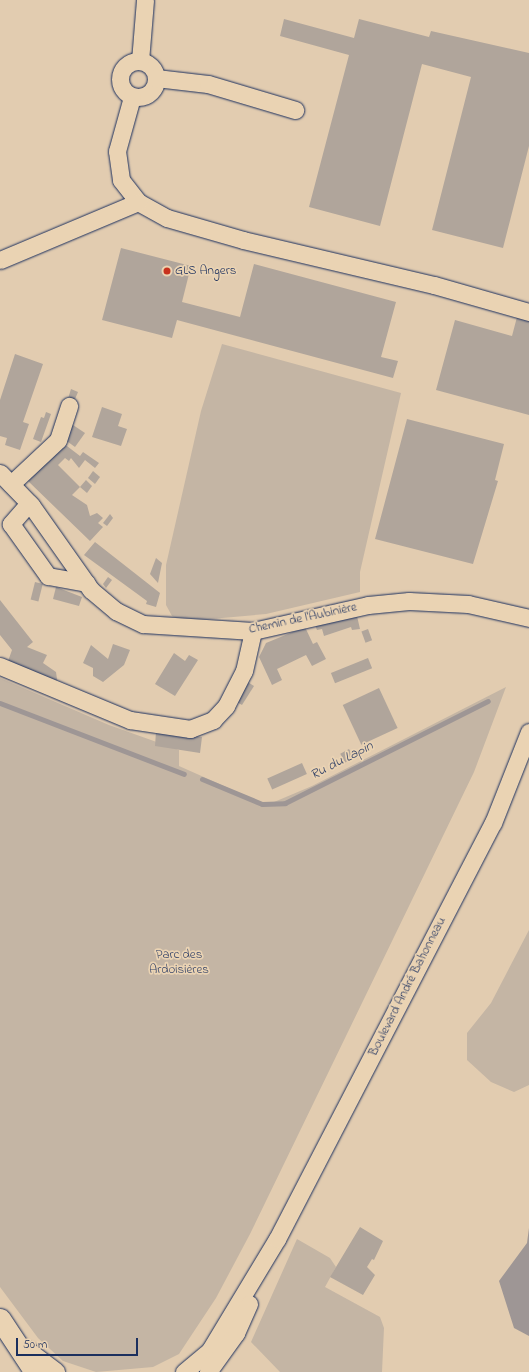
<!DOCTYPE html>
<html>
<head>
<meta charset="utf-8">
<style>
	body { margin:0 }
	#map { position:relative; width:529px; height:1372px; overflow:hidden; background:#e2ccb0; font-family:"Indie Flower",sans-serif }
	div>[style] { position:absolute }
	.green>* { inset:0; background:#c4b5a4 }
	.water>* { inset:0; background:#9e9695 }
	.stream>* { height:5px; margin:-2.5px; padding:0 2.5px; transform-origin:2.5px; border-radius:2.5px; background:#9e9695 }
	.building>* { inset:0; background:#b0a59b; transform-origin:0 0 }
	.roads { filter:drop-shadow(0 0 1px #1b2f5e) drop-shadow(0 0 1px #1b2f5e) }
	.minor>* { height:17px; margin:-8.5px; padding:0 8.5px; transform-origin:8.5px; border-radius:8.5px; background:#ead3b3 }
	.minor>.ring { margin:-8.5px; padding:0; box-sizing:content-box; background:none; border:17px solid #ead3b3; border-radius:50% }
	.major>* { height:21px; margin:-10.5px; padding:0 10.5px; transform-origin:10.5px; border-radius:10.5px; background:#ead3b3 }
	.dots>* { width:11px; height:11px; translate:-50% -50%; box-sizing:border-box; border:2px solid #ead3b3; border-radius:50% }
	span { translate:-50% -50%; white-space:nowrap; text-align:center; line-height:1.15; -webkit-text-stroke:3.5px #ead3b3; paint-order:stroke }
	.poi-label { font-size:13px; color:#1b2f5e }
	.left { translate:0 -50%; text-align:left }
	.street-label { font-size:13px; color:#1b2f5e }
	.park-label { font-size:13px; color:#344368 }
	.water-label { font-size:14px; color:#354469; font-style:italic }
	.scale { position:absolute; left:16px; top:1338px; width:122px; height:18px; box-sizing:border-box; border:2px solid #1b2f5e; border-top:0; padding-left:5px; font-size:12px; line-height:14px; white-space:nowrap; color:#1b2f5e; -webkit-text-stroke:3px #ead3b3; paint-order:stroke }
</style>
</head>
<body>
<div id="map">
	<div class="green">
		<div style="clip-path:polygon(222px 344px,401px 393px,360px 572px,360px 592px,266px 614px,199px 620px,184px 621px,172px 616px,166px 605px,166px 565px,201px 411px)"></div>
		<div style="clip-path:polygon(0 678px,109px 725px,179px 750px,179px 766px,267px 805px,312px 786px,506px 687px,474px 772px,250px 1234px,216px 1298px,179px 1354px,153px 1367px,96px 1372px,63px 1361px,38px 1338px,0 1287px)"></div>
		<div style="clip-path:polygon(529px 930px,529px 1085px,514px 1092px,491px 1082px,467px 1060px,467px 1033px,491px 1003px)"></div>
		<div style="clip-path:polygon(297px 1239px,330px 1258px,336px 1267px,325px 1287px,380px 1317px,384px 1328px,382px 1372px,280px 1372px,251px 1342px)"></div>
	</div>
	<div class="water">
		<div style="clip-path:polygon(529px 1228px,529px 1336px,514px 1328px,499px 1281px,527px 1243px)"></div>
	</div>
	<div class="stream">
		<div style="left:0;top:703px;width:197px;rotate:21.1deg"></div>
		<div style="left:202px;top:779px;width:65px;rotate:22.6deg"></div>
		<div style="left:262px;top:804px;width:23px;rotate:-2deg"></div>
		<div style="left:285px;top:803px;width:227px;rotate:-26.7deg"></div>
	</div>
	<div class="building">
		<div style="clip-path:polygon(284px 19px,354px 38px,359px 19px,429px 37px,431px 31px,529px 53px,529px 146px,503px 248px,432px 230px,471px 77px,422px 64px,380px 226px,309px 207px,349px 55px,280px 36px)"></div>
		<div style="clip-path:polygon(121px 248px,191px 266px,182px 302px,240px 317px,254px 264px,396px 302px,381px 357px,398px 361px,393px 378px,177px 320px,172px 338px,102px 320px)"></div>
		<div style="clip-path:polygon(517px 317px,529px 321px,529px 415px,436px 390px,455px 320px,512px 336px)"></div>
		<div style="clip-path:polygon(15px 354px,43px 364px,23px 422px,29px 424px,20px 450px,5px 445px,7px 438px,0 436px,0 400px)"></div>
		<div style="clip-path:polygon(71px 389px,78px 392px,73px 404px,67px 402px)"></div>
		<div style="clip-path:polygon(102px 407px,122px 414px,118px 426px,127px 429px,121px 446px,92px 437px)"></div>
		<div style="clip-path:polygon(46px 412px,51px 414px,41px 442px,33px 439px,41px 417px,44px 418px)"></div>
		<div style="clip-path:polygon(407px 419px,504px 444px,495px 480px,498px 481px,473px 564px,375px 539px)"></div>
		<div style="clip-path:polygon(70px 423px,85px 433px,75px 447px,64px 439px)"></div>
		<div style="clip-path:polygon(63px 443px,80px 456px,83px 452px,99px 463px,95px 468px,85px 460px,79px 468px,71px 458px,69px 461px,65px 458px,58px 465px,80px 487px,72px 495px,87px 505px,90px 516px,97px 513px,103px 518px,98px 523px,103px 527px,90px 541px,28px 481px,33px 475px,31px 473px)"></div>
		<div style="clip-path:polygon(93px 471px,100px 477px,95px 484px,88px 478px)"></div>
		<div style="clip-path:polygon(86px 480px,92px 486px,87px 493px,80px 487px)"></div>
		<div style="clip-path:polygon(110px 514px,113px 518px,107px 526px,103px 523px)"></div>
		<div style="clip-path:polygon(95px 542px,160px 593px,156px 607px,146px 604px,147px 601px,84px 555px)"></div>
		<div style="clip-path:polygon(156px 558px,162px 563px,158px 583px,150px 574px)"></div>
		<div style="clip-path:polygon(108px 577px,112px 580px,106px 588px,103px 584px)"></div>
		<div style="left:35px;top:582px;width:8px;height:18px;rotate:14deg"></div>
		<div style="clip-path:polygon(56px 587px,82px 597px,79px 606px,53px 599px)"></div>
		<div style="clip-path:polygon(0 600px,33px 642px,27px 647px,47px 655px,43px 663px,56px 672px,58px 686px,7px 664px,12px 650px,0 635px)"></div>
		<div style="clip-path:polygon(357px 616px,360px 629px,352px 630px,351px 627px,324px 636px,322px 629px,317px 630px,315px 625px)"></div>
		<div style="clip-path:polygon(305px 627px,313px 644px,317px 642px,326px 659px,312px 666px,306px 655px,277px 669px,282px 680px,272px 685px,259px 657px,266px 643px)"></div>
		<div style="left:368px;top:629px;width:12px;height:7px;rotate:70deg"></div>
		<div style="clip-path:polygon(113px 644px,130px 650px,124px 665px,103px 682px,93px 676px,93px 668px,83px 663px,91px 645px,108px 659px)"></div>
		<div style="clip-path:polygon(174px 653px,185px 661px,189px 655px,198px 660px,175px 696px,155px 684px)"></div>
		<div style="left:368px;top:658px;width:11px;height:40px;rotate:68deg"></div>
		<div style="clip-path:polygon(246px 681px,254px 686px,242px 705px,235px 701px)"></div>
		<div style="left:379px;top:688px;width:44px;height:40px;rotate:65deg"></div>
		<div style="clip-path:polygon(156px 732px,202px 737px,200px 753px,155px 746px)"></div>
		<div style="left:349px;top:749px;width:10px;height:10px;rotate:61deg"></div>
		<div style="left:302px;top:763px;width:12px;height:38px;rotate:66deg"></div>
		<div style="clip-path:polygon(360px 1227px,383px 1241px,374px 1260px,372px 1259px,367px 1267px,375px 1275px,363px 1295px,330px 1277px)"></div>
	</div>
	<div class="roads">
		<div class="minor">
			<div class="ring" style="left:120px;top:61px;width:19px;height:19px"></div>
			<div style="left:140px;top:61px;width:61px;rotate:-85.3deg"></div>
			<div style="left:156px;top:78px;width:52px;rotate:6.6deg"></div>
			<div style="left:208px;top:84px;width:91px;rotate:16.6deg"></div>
			<div style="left:132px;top:97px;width:56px;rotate:105.5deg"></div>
			<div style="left:117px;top:151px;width:29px;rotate:82deg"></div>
			<div style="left:121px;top:180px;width:28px;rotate:52deg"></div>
			<div style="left:138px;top:202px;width:33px;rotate:29deg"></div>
			<div style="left:167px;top:218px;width:79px;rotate:16.1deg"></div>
			<div style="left:243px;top:240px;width:196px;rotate:13.3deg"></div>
			<div style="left:434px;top:285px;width:99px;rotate:15.9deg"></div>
			<div style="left:0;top:260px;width:150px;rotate:-22.8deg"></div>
			<div style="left:0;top:473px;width:45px;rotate:45.9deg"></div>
			<div style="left:31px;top:505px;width:104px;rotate:54.8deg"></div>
			<div style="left:91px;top:590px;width:33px;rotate:40deg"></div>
			<div style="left:116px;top:611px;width:30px;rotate:26deg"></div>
			<div style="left:143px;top:624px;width:110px;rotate:3.6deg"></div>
			<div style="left:253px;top:631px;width:118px;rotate:-12.7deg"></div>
			<div style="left:368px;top:605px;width:41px;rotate:-5.6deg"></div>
			<div style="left:409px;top:601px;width:59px;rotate:2.9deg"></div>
			<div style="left:468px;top:604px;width:63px;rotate:12.9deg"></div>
			<div style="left:11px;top:484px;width:64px;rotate:-43.1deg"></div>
			<div style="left:58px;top:440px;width:36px;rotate:-72deg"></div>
			<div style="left:29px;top:503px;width:28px;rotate:131deg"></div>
			<div style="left:11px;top:524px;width:64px;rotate:54.6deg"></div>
			<div style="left:48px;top:576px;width:39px;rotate:10deg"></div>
			<div style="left:0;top:666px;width:141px;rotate:22.6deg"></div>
			<div style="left:130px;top:720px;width:61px;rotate:8.5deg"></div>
			<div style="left:190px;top:729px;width:25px;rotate:-21deg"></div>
			<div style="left:213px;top:720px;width:19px;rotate:-47deg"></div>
			<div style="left:226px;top:706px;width:39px;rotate:-63deg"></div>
			<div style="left:244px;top:671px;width:41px;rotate:-77.3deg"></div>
			<div style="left:184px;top:1372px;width:34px;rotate:-40deg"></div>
			<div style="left:210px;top:1350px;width:130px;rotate:-58.9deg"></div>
			<div style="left:277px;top:1239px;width:469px;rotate:-62.6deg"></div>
			<div style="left:493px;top:823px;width:98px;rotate:-68.4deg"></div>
			<div style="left:208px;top:1372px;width:48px;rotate:-54.3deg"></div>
			<div style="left:236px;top:1333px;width:32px;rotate:-66deg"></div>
		</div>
		<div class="major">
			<div style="left:0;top:1319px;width:64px;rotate:56.6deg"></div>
			<div style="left:27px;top:1352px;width:34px;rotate:37deg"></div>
		</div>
	</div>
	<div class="dots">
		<div style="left:167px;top:271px;background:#c8321e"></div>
	</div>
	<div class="poi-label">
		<span class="left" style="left:175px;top:271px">GLS Angers</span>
	</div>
	<div class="street-label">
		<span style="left:303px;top:619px;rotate:-12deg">Chemin de l'Aubinière</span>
		<span style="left:408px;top:987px;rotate:-63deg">Boulevard André Bahonneau</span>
	</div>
	<div class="park-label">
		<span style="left:179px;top:963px">Parc des<br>Ardoisières</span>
	</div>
	<div class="water-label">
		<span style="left:342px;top:761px;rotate:-27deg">Ru du Lapin</span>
	</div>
	<div class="scale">50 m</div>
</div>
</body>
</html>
